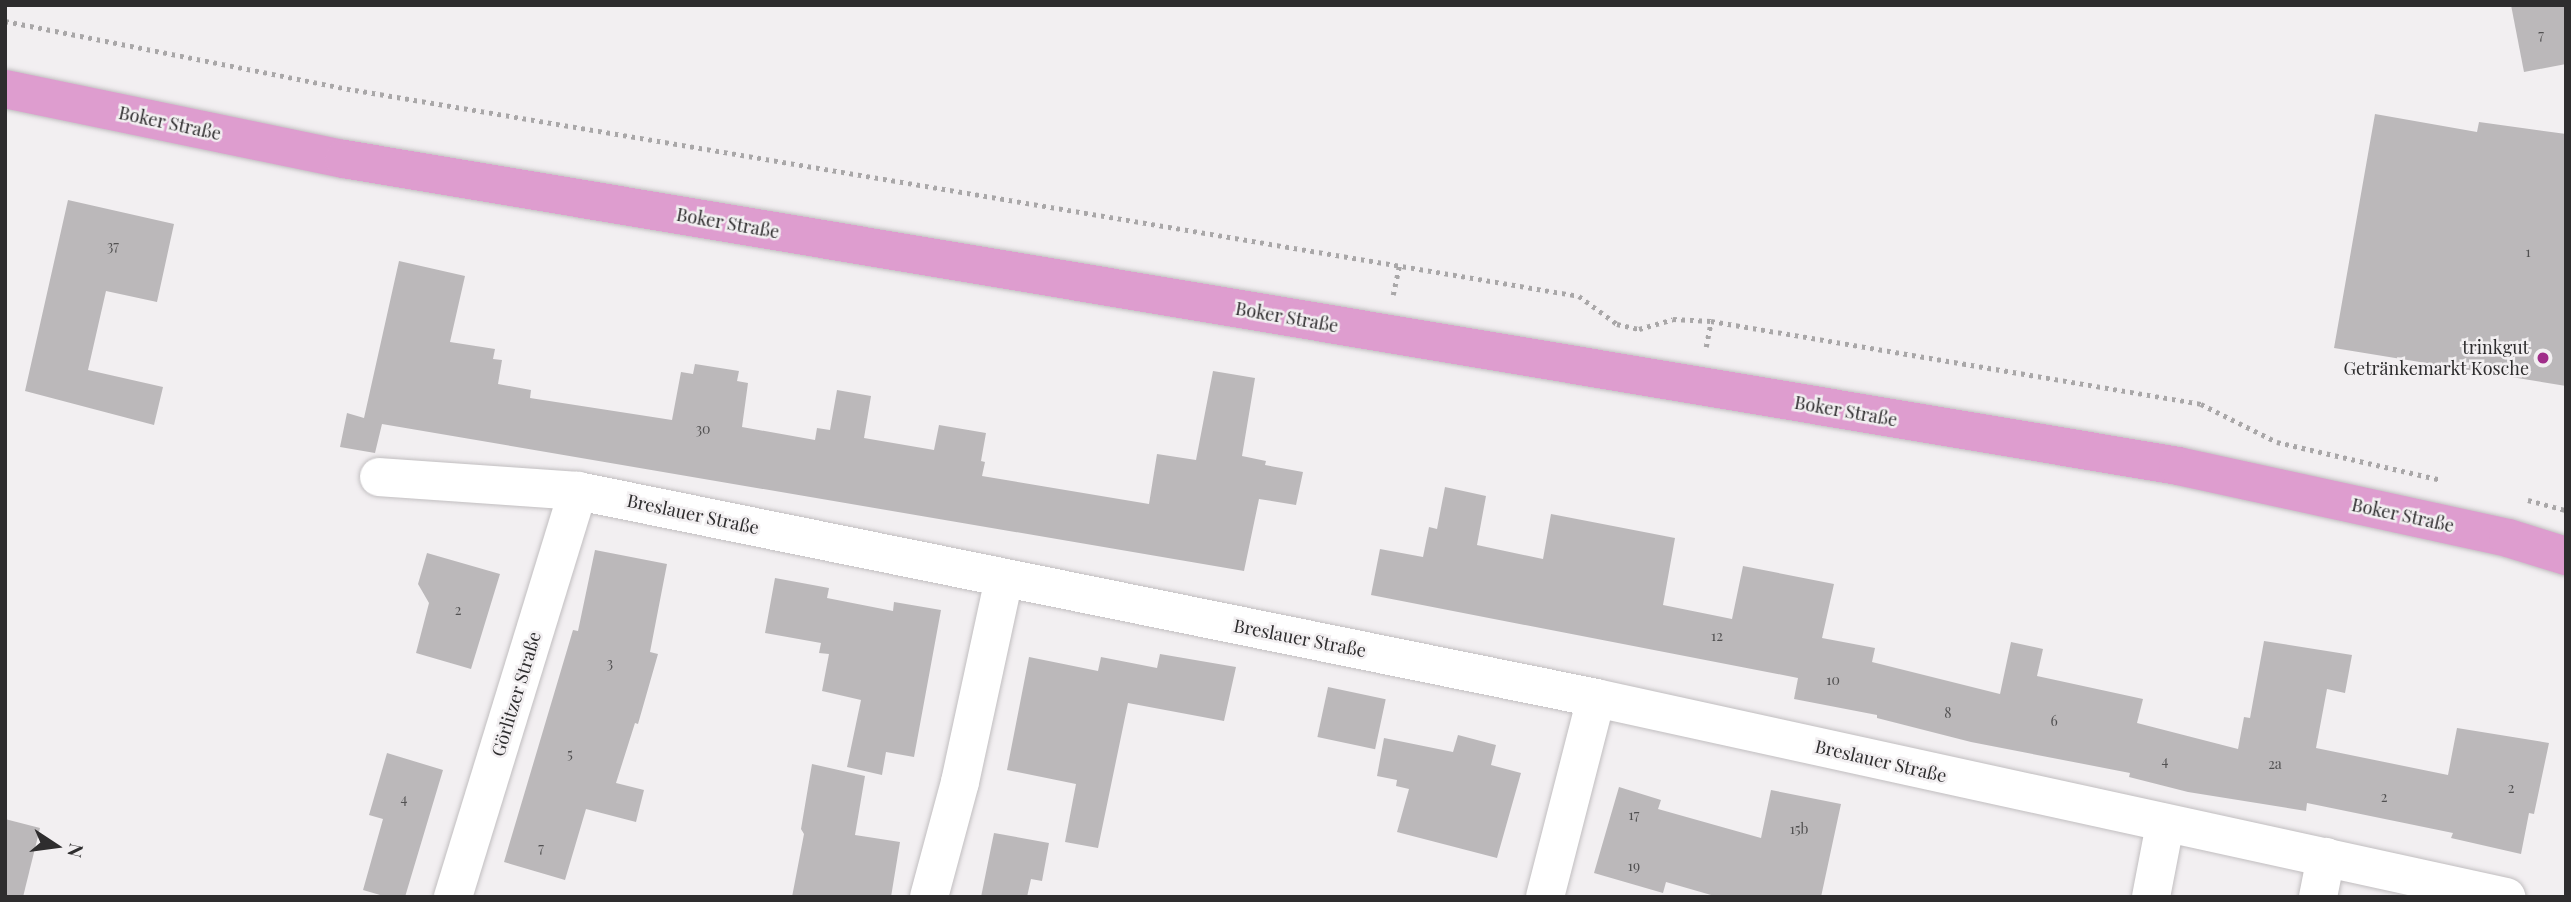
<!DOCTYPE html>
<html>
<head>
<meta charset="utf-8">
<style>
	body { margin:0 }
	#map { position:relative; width:2571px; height:902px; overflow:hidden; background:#f2eff1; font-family:"Playfair Display",serif }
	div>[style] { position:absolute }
	.building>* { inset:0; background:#bbb8ba; transform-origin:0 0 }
	.path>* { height:4.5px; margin-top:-2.25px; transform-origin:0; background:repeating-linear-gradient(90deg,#a9a7a8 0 3.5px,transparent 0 8.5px) }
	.roads { filter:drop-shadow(0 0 2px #c1bec0) drop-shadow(0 0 2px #c1bec0) }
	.minor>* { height:38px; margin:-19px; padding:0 19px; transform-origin:19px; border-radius:19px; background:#fff }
	.major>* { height:38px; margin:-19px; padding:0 19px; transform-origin:19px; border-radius:19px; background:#de9dcf }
	.dots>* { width:19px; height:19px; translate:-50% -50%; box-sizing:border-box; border:4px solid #f2eff1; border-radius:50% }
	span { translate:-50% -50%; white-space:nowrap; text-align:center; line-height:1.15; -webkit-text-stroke:5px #f2eff1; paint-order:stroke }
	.number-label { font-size:14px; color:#515051 }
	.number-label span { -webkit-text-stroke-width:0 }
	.street-label { font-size:18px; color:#2e2d2e }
	.poi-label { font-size:18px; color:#2e2d2e }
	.right { translate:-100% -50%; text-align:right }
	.frame { position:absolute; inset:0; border:7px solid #2e2d2e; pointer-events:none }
	.north { position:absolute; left:21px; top:811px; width:70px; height:70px; -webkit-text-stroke:5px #f2eff1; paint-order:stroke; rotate:103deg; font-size:19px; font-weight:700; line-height:28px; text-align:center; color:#2e2d2e }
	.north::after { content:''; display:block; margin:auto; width:24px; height:32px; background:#2e2d2e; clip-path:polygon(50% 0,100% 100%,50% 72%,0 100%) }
</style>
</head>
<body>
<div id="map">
	<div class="building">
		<div style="clip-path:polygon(2511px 5px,2566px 5px,2566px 64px,2524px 72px)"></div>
		<div style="clip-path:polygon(2375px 114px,2477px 132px,2479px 122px,2566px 134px,2566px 386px,2334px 348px)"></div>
		<div style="clip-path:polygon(68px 200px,174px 224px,157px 302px,106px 291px,88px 370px,163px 387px,154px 425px,25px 391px)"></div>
		<div style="clip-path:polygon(399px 261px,465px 276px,450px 342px,495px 349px,493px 359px,502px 360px,498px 384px,531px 390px,530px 398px,672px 420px,681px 372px,693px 374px,695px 364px,739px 371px,737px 381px,748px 383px,742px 427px,815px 440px,817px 428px,830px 430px,837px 390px,871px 396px,864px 438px,934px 450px,939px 425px,986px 433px,981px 461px,985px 462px,982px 476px,1149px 504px,1157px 454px,1196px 460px,1213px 371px,1255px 378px,1242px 456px,1266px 461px,1265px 465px,1303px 472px,1296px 505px,1259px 499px,1244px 571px,382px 424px,375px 453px,340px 447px,347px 413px,364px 418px)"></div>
		<div style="clip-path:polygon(1445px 487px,1486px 496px,1477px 545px,1543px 559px,1551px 514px,1675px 538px,1663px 605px,1732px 619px,1743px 566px,1834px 584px,1822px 638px,1875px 648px,1872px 662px,2000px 694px,2011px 642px,2043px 649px,2037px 676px,2143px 699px,2137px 723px,2238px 749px,2244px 717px,2250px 718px,2264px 641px,2352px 655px,2345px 693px,2327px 689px,2316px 748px,2448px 775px,2457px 728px,2549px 743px,2534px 814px,2529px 813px,2521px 854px,2451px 838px,2453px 833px,2307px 803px,2306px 811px,2188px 792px,2129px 777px,2130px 773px,1971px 742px,1877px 718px,1877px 715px,1794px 699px,1798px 678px,1371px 595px,1380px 549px,1423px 557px,1429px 527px,1437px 529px)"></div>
		<div style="clip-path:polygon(595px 550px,667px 564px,650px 652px,658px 654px,638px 724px,635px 723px,616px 783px,644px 790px,636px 822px,586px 809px,565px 880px,504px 862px,573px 630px,578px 631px)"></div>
		<div style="clip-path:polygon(427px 553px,500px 574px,471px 669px,416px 653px,429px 603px,418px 584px)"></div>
		<div style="clip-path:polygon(775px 578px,829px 588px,827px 598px,893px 611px,894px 602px,941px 610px,914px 757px,886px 752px,882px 775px,847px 767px,861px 700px,822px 691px,829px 654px,819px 653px,821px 643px,765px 633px)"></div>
		<div style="clip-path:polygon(1160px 654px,1236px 667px,1224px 721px,1128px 703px,1098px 848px,1065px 842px,1076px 784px,1007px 770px,1029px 657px,1098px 671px,1101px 657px,1157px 668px)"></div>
		<div style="left:1328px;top:687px;width:59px;height:51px;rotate:12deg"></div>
		<div style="clip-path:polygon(1458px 735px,1496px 745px,1491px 765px,1521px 773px,1497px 858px,1397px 832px,1409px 789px,1396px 786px,1397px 780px,1377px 776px,1384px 738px,1453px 752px)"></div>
		<div style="clip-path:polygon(387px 753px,443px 770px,405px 897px,387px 897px,363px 890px,383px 819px,369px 815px)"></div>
		<div style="clip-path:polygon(812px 764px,865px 776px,855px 835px,900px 842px,891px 897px,792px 897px,804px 834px,801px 829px)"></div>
		<div style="clip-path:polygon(1619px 787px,1661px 800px,1658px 809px,1761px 838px,1771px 790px,1841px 804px,1821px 897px,1718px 897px,1666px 882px,1663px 893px,1594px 873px)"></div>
		<div style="clip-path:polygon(5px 819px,40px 828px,23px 897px,5px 897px)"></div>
		<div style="clip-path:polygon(994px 833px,1049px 843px,1042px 881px,1031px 879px,1027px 897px,981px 897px)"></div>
	</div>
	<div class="path">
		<div style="left:5px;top:21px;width:357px;rotate:11.2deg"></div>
		<div style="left:355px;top:90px;width:1241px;rotate:9.55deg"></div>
		<div style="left:1579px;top:296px;width:47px;rotate:36.4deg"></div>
		<div style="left:1617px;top:324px;width:23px;rotate:13deg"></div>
		<div style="left:1639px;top:329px;width:35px;rotate:-16deg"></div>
		<div style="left:1673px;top:319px;width:38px;rotate:3deg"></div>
		<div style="left:1711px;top:321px;width:497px;rotate:9.6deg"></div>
		<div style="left:2201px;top:404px;width:85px;rotate:26.6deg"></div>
		<div style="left:2277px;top:442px;width:168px;rotate:13deg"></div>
		<div style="left:1393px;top:295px;width:30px;rotate:-78deg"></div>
		<div style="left:1706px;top:347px;width:26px;rotate:-79deg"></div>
		<div style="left:2528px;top:500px;width:39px;rotate:15deg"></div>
	</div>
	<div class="roads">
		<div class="minor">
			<div style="left:379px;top:477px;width:199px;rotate:4deg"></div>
			<div style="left:578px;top:491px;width:1039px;rotate:11.49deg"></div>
			<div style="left:1596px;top:698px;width:932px;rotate:12.34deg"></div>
			<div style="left:453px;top:897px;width:425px;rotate:-72.9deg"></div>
			<div style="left:929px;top:897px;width:119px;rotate:-74.9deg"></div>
			<div style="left:960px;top:782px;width:209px;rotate:-77.8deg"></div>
			<div style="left:1545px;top:897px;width:205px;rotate:-75.6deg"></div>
			<div style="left:2151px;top:897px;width:74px;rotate:-79.1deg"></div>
			<div style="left:2318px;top:897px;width:41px;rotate:-78.7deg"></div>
		</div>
		<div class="major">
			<div style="left:5px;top:89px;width:346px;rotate:11.7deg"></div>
			<div style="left:344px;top:159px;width:1860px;rotate:9.5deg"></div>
			<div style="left:2178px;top:466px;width:338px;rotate:12.3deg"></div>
			<div style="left:2508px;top:538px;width:61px;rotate:17.2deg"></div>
		</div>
	</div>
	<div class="dots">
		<div style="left:2543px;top:358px;background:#a02d89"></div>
	</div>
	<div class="number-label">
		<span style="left:2541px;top:35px">7</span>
		<span style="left:113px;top:246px">37</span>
		<span style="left:2528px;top:252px">1</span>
		<span style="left:703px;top:429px">30</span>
		<span style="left:458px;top:610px">2</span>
		<span style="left:1717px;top:636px">12</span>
		<span style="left:610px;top:663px">3</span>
		<span style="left:1833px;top:680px">10</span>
		<span style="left:1948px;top:713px">8</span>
		<span style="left:2054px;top:721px">6</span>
		<span style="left:570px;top:754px">5</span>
		<span style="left:2165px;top:761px">4</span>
		<span style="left:2275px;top:764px">2a</span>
		<span style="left:2511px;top:788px">2</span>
		<span style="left:2384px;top:797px">2</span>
		<span style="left:404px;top:799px">4</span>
		<span style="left:1634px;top:815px">17</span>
		<span style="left:1799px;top:829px">15b</span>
		<span style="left:541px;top:848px">7</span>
		<span style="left:1634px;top:866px">19</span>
	</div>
	<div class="street-label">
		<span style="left:170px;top:123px;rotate:12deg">Boker Straße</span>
		<span style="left:728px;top:223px;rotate:10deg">Boker Straße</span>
		<span style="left:1287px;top:317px;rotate:10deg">Boker Straße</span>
		<span style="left:1846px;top:411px;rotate:10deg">Boker Straße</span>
		<span style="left:693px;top:514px;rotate:12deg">Breslauer Straße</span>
		<span style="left:2403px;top:515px;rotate:12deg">Boker Straße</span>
		<span style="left:1300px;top:638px;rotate:11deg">Breslauer Straße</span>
		<span style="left:516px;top:694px;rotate:-73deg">Görlitzer Straße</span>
		<span style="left:1881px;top:761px;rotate:13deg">Breslauer Straße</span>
	</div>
	<div class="poi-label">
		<span class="right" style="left:2529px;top:358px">trinkgut<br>Getränkemarkt Kosche</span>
	</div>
	<div class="frame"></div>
	<div class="north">N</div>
</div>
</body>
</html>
